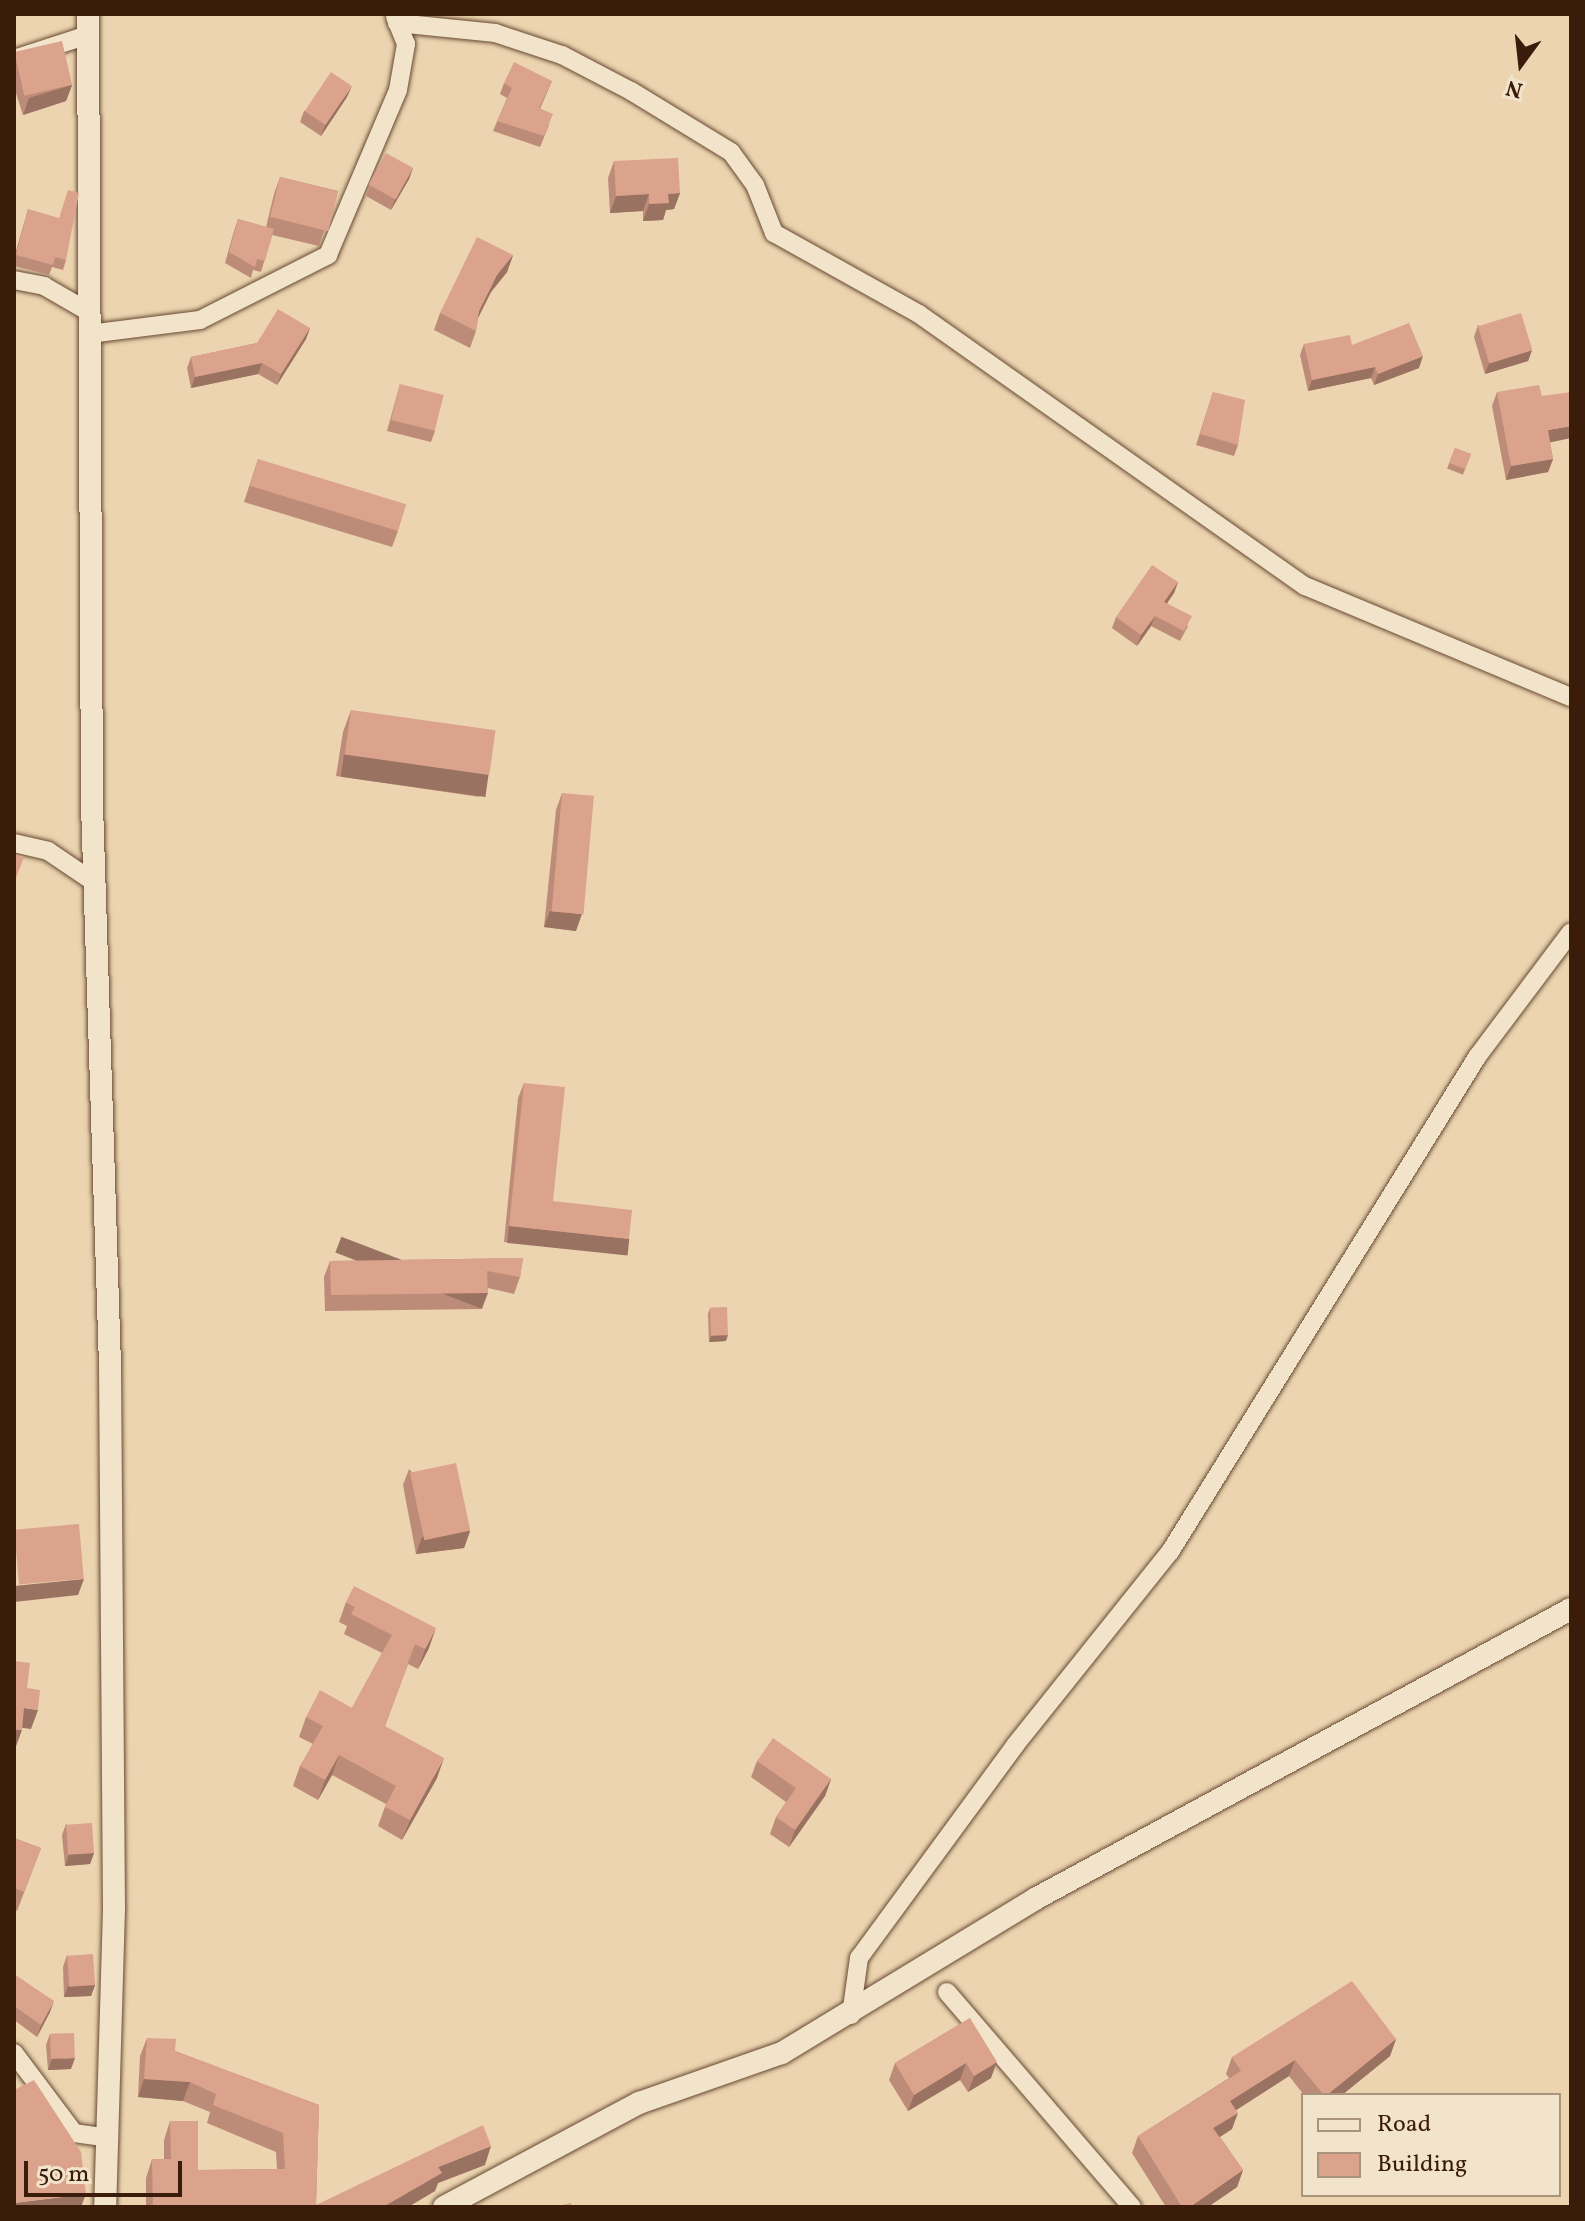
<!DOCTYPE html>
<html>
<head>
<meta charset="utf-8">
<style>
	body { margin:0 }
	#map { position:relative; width:1585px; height:2221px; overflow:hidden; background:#ebd4af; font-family:Vollkorn,serif }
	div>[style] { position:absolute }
	.roads { filter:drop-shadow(0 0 2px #674932) drop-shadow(0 0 2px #674932) }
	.minor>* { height:18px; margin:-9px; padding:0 9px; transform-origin:9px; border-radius:9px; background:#f2e3cb }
	.tertiary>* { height:22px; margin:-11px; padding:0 11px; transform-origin:11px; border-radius:11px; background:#f2e3cb }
	.wall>* { inset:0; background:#bd8c78; transform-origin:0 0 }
	.shaded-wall>* { inset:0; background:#9a7262; transform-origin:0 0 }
	.building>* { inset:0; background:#dca38c; transform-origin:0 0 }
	span { translate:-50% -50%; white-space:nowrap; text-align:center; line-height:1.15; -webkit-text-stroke:8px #f2e3cb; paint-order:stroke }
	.frame { position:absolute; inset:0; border:16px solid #3b1b09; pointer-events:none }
	.legend { position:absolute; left:1301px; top:2093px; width:260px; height:104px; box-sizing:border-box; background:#f2e3cb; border:2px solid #a9937d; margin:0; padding:10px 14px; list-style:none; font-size:24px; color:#3b1b09 }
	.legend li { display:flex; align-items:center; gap:16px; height:40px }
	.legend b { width:40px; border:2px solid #a9937d }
	.north { position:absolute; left:1481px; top:24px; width:80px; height:80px; -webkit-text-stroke:6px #f2e3cb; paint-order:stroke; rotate:195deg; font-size:22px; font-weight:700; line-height:32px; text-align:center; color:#3b1b09 }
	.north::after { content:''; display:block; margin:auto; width:28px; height:36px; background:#3b1b09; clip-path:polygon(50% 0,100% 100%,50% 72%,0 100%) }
	.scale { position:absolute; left:24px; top:2161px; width:158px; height:36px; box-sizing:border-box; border:4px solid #3b1b09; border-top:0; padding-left:10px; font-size:24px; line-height:28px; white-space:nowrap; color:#3b1b09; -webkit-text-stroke:6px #f2e3cb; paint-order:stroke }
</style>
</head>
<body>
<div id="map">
	<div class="roads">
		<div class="minor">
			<div style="left:397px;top:23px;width:99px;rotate:5.8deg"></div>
			<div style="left:495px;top:33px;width:71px;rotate:18.2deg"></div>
			<div style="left:562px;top:55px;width:78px;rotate:27.6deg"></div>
			<div style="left:631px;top:91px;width:117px;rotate:31.4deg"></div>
			<div style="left:731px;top:152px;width:41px;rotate:54deg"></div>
			<div style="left:755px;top:185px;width:52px;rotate:68.4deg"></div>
			<div style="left:774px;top:233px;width:166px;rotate:29.2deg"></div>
			<div style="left:919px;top:314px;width:472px;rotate:35.2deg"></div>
			<div style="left:1305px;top:586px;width:288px;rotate:22.7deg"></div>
			<div style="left:14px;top:59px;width:78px;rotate:-18deg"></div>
			<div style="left:14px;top:280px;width:31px;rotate:11deg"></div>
			<div style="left:44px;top:286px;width:52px;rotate:30deg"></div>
			<div style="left:89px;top:334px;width:112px;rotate:-7.2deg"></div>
			<div style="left:200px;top:320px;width:144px;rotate:-26.9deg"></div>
			<div style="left:328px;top:255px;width:179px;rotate:-67deg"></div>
			<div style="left:398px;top:90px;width:47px;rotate:-80.1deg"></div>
			<div style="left:406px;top:44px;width:29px;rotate:-112deg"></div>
			<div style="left:14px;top:843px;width:35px;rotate:13deg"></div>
			<div style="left:48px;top:851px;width:55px;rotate:34deg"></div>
			<div style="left:947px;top:1992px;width:284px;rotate:49.3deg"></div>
			<div style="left:851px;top:2015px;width:58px;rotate:-82deg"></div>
			<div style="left:859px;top:1958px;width:265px;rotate:-53.7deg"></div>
			<div style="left:1016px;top:1744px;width:246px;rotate:-51.3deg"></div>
			<div style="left:1170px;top:1552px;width:582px;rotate:-58.19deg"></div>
			<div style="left:1477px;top:1057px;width:156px;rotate:-53.1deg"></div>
			<div style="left:14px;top:2053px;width:100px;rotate:53.1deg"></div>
			<div style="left:74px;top:2133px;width:35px;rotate:8deg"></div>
		</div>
		<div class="tertiary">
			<div style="left:88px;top:14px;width:791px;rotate:89.71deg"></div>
			<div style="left:92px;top:805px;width:561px;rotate:88.16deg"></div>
			<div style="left:110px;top:1366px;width:543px;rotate:89.58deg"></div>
			<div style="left:114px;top:1909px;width:298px;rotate:91.7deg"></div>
			<div style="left:444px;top:2207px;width:221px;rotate:-28.1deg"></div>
			<div style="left:639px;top:2103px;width:151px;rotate:-19.3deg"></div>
			<div style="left:782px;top:2053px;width:296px;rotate:-31.3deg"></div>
			<div style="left:1035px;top:1899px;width:609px;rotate:-28.42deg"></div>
		</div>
	</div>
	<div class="wall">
		<div style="clip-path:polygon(15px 55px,72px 85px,66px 101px,23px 115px,14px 87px,14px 59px)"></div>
		<div style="clip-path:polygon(552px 81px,540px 109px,549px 125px,540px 147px,493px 131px,507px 98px,500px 94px,504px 83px)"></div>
		<div style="clip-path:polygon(347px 97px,321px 136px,300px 122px,304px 111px)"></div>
		<div style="clip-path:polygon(614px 161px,680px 193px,674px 209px,666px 210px,663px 220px,643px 221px,643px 211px,610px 213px,608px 178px)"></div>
		<div style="clip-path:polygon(413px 168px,409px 179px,391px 210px,366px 196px,370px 185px)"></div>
		<div style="clip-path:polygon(280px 177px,338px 191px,319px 246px,272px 235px,261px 272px,253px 270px,251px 278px,225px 263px,234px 231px,238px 219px,266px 227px,274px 194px)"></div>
		<div style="clip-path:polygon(28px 209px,66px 260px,63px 270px,52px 267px,49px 275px,14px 266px,14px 258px)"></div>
		<div style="clip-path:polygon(513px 255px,507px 272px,491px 292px,478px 318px,476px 331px,470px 348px,434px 330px,440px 313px)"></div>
		<div style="clip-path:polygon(1478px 325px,1532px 350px,1528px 361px,1485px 374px,1474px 337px)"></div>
		<div style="clip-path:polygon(310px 328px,306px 339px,277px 385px,258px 374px,191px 388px,187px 368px,191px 357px,257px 343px)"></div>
		<div style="clip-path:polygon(1304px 344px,1352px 345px,1419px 368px,1374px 385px,1371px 378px,1308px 391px,1300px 355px)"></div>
		<div style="clip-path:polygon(400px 384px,435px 431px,431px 442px,387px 431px)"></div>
		<div style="clip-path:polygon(1213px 392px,1238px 445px,1234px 456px,1196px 445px)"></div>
		<div style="clip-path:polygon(1497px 392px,1550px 443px,1553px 459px,1548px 472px,1506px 480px,1492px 406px)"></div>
		<div style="left:1455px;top:448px;width:17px;height:22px;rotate:21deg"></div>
		<div style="clip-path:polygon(258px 459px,398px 531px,392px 547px,244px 502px)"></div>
		<div style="clip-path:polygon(1178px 582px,1174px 593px,1167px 603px,1188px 626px,1180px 641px,1151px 626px,1137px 646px,1112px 628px,1116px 617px)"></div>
		<div style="clip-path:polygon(351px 710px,480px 797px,336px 776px,343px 732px)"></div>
		<div style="clip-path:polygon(562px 793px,576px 931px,544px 927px,556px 810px)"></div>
		<div style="clip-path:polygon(524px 1083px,553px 1201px,624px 1254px,504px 1242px,518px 1098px)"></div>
		<div style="clip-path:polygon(523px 1258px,520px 1277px,514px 1294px,488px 1288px,482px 1309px,325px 1311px,324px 1277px,330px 1261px)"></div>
		<div style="clip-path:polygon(710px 1308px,726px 1341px,709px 1342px,708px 1314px)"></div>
		<div style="clip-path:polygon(409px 1469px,470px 1531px,464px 1548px,416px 1554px,403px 1485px)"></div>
		<div style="clip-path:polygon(346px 1602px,429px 1648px,418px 1669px,408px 1664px,385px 1726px,437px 1778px,402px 1840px,378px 1826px,386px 1804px,332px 1775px,318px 1800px,293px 1786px,300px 1766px,313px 1744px,299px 1737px,306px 1717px,352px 1708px,382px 1653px,344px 1634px,347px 1626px,339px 1622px)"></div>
		<div style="clip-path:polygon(757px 1761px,831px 1779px,825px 1796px,789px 1847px,770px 1834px,776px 1817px,786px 1802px,751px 1777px)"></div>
		<div style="clip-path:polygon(66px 1824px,94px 1853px,90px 1864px,65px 1866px,62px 1835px)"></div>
		<div style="clip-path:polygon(14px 1838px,41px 1848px,17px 1911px,14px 1910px)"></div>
		<div style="clip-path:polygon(67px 1955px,95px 1985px,91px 1996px,64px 1997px,63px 1967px)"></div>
		<div style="clip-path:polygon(14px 1974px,50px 2012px,37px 2037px,14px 2020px)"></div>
		<div style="clip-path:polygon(970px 2018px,991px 2078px,968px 2092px,960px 2080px,908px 2111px,889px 2080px,895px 2063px)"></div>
		<div style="clip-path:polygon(50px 2034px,71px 2069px,48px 2070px,46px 2045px)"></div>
		<div style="clip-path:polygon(147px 2038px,175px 2051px,319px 2105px,316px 2205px,485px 2165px,438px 2183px,435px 2191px,408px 2207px,146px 2207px,146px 2178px,152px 2159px,164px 2159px,164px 2140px,170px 2121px,198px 2170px,277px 2169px,276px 2152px,207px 2123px,210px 2112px,183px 2101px,138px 2097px,140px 2056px)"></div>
		<div style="clip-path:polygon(1396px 2039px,1390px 2056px,1342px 2095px,1304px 2095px,1289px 2076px,1236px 2110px,1232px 2129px,1220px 2137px,1243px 2170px,1237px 2187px,1208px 2207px,1166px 2207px,1132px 2153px,1138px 2136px,1229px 2078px,1226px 2074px,1232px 2057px)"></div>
	</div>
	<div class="shaded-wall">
		<div style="clip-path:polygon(72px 85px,66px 101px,23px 115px,29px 98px)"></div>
		<div style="clip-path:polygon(352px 86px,347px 97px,321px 136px,325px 125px)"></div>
		<div style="clip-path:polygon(413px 168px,409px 179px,391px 210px,395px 199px)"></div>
		<div style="clip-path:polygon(680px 193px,674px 209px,666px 210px,663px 220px,643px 221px,649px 204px,668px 194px)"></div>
		<div style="clip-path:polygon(649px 194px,643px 211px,610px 213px,616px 196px)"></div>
		<div style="clip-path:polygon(513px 255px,507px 272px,491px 292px,473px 328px,479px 311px,497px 275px)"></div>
		<div style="clip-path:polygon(310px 328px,306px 339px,277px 385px,281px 374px)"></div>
		<div style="clip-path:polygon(1532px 350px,1528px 361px,1485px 374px,1489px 363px)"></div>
		<div style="clip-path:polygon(1423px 356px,1419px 368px,1374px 385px,1378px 374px)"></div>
		<div style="clip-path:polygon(262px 363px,258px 374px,191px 388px,195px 377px)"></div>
		<div style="clip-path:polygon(1375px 367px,1371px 378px,1308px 391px,1312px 380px)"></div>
		<div style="clip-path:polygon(1571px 426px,1571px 438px,1543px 444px,1548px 430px)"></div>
		<div style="clip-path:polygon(1553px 459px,1548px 472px,1506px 480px,1511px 466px)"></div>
		<div style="clip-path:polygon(1178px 582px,1174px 593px,1161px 612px,1164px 602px)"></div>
		<div style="clip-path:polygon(1155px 616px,1151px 626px,1137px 646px,1141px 635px)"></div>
		<div style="left:344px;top:754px;width:146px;height:23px;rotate:8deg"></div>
		<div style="clip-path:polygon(550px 911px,582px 914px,576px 931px,544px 927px)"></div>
		<div style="left:509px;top:1226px;width:121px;height:17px;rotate:6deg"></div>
		<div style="left:488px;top:1293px;width:17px;height:157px;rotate:111deg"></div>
		<div style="clip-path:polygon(728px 1335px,726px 1341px,709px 1342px,711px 1336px)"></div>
		<div style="clip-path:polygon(470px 1531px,464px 1548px,416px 1554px,422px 1537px)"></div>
		<div style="clip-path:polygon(84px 1579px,78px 1595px,14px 1602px,14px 1586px)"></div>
		<div style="clip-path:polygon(436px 1628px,429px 1648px,418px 1669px,425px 1649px)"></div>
		<div style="clip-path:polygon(24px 1708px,38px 1710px,31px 1729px,17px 1727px)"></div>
		<div style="clip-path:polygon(14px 1729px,22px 1730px,15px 1749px,14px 1749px)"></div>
		<div style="clip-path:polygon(339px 1755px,332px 1775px,318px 1800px,325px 1780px)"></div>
		<div style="clip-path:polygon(444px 1758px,437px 1778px,402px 1840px,410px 1820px)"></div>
		<div style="clip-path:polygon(831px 1779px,825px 1796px,789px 1847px,795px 1830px)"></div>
		<div style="clip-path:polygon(94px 1853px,90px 1864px,65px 1866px,69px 1854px)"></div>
		<div style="clip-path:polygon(95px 1985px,91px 1996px,64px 1997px,68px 1986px)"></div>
		<div style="clip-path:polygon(54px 2001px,50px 2012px,37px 2037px,41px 2025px)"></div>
		<div style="clip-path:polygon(1396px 2039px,1390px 2056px,1342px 2095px,1327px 2095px)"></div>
		<div style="clip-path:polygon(75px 2058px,71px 2069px,48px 2070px,52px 2059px)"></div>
		<div style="clip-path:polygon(1295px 2060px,1289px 2076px,1224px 2118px,1230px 2101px)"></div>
		<div style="clip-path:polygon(997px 2062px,991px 2078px,968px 2092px,974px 2076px)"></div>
		<div style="clip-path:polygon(966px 2063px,960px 2080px,908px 2111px,914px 2095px)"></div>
		<div style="clip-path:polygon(144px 2079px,190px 2082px,183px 2101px,138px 2097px)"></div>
		<div style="clip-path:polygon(1238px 2113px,1232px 2129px,1207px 2145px,1213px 2128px)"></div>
		<div style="clip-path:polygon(491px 2146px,485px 2165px,438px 2183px,435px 2191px,408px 2207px,383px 2207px,438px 2167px)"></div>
		<div style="clip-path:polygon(1243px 2170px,1237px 2187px,1208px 2207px,1190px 2207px)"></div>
		<div style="clip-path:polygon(86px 2194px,81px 2207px,14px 2207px,14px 2203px)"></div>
	</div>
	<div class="building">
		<div style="left:62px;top:41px;width:45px;height:49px;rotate:77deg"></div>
		<div style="clip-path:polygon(514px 62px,552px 81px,539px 108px,553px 114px,544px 136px,497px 121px,512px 88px,504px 83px)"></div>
		<div style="left:331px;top:72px;width:25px;height:47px;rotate:34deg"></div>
		<div style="left:386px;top:153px;width:31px;height:36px;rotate:29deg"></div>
		<div style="clip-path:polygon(678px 158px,680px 193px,668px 194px,669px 203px,649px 204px,649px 194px,616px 196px,614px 161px)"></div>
		<div style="left:280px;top:177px;width:60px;height:41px;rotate:14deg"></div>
		<div style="clip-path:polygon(68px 190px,79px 193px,66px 260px,55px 257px,53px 265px,16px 255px,28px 209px,59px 218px)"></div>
		<div style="clip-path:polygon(238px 219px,274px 229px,265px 261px,257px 259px,255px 267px,229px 252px)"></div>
		<div style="clip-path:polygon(477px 237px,513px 255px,497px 275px,479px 311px,476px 331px,440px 313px)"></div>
		<div style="clip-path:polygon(278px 309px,310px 328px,281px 374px,262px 363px,195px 377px,191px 357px,257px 343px)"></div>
		<div style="left:1521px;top:313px;width:39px;height:45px;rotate:73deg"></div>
		<div style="clip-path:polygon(1409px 323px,1423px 356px,1378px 374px,1375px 367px,1312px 380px,1304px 344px,1350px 335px,1352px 345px)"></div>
		<div style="left:400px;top:384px;width:45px;height:37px;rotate:14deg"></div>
		<div style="clip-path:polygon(1539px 385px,1542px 396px,1571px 392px,1571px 426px,1548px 430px,1553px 459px,1511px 466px,1497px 392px)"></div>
		<div style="clip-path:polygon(1213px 392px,1245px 400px,1238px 445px,1200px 434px)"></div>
		<div style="left:1455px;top:448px;width:17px;height:16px;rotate:21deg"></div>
		<div style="left:258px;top:459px;width:155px;height:28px;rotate:17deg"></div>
		<div style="clip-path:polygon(1152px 565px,1178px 582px,1164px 602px,1192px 616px,1184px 631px,1155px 616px,1141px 635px,1116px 617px)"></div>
		<div style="left:351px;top:710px;width:146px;height:45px;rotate:8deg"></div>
		<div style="left:562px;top:793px;width:32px;height:119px;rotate:5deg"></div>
		<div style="clip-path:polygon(14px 854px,24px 857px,14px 883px)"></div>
		<div style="clip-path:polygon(524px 1083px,565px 1087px,553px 1201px,632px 1210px,629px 1239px,509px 1226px)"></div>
		<div style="clip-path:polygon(523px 1258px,520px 1277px,487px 1271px,488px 1293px,331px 1295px,330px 1261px)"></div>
		<div style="left:727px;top:1307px;width:28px;height:17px;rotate:88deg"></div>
		<div style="left:456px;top:1463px;width:69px;height:47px;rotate:78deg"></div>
		<div style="left:79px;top:1524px;width:55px;height:65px;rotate:85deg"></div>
		<div style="clip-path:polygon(354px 1586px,436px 1628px,425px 1649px,415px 1644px,385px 1726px,444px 1758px,410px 1820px,385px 1807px,396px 1786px,339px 1755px,325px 1780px,300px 1766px,323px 1726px,306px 1717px,320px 1690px,352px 1708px,392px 1635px,351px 1614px,355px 1607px,346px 1602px)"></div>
		<div style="clip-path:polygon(14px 1661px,30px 1663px,27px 1688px,40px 1690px,38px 1710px,24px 1708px,22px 1730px,14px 1729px)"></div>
		<div style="clip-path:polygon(773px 1738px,831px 1779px,795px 1830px,776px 1817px,796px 1788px,757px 1761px)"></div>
		<div style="left:92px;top:1823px;width:30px;height:26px;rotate:86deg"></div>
		<div style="clip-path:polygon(14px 1838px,41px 1848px,24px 1892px,14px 1888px)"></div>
		<div style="left:93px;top:1954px;width:31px;height:26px;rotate:86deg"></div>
		<div style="clip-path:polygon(14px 1974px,54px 2001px,41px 2025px,14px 2006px)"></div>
		<div style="clip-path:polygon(1352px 1981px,1396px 2039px,1327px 2095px,1324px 2095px,1295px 2060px,1230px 2101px,1238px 2113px,1213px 2128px,1243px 2170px,1190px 2207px,1182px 2207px,1138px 2136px,1241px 2071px,1232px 2057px)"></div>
		<div style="clip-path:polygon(970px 2018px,997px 2062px,974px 2076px,966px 2063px,914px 2095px,895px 2063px)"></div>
		<div style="left:74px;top:2033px;width:25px;height:24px;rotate:88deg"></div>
		<div style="clip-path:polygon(147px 2038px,176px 2039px,175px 2051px,319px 2105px,316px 2205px,483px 2125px,491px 2146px,438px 2167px,442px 2173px,383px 2207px,153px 2207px,152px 2159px,171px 2159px,170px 2121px,198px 2121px,198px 2170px,285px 2169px,283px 2133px,213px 2105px,216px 2094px,190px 2082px,144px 2079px)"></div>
		<div style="clip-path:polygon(34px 2080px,81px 2152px,86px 2194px,14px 2203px,14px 2090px)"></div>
		<div style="clip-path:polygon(571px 2203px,572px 2207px,554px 2207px)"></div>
	</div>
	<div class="frame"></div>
	<ul class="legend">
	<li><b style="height:10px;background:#f2e3cb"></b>Road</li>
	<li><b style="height:22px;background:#dca38c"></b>Building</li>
	</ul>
	<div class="north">N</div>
	<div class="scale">50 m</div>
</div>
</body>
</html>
